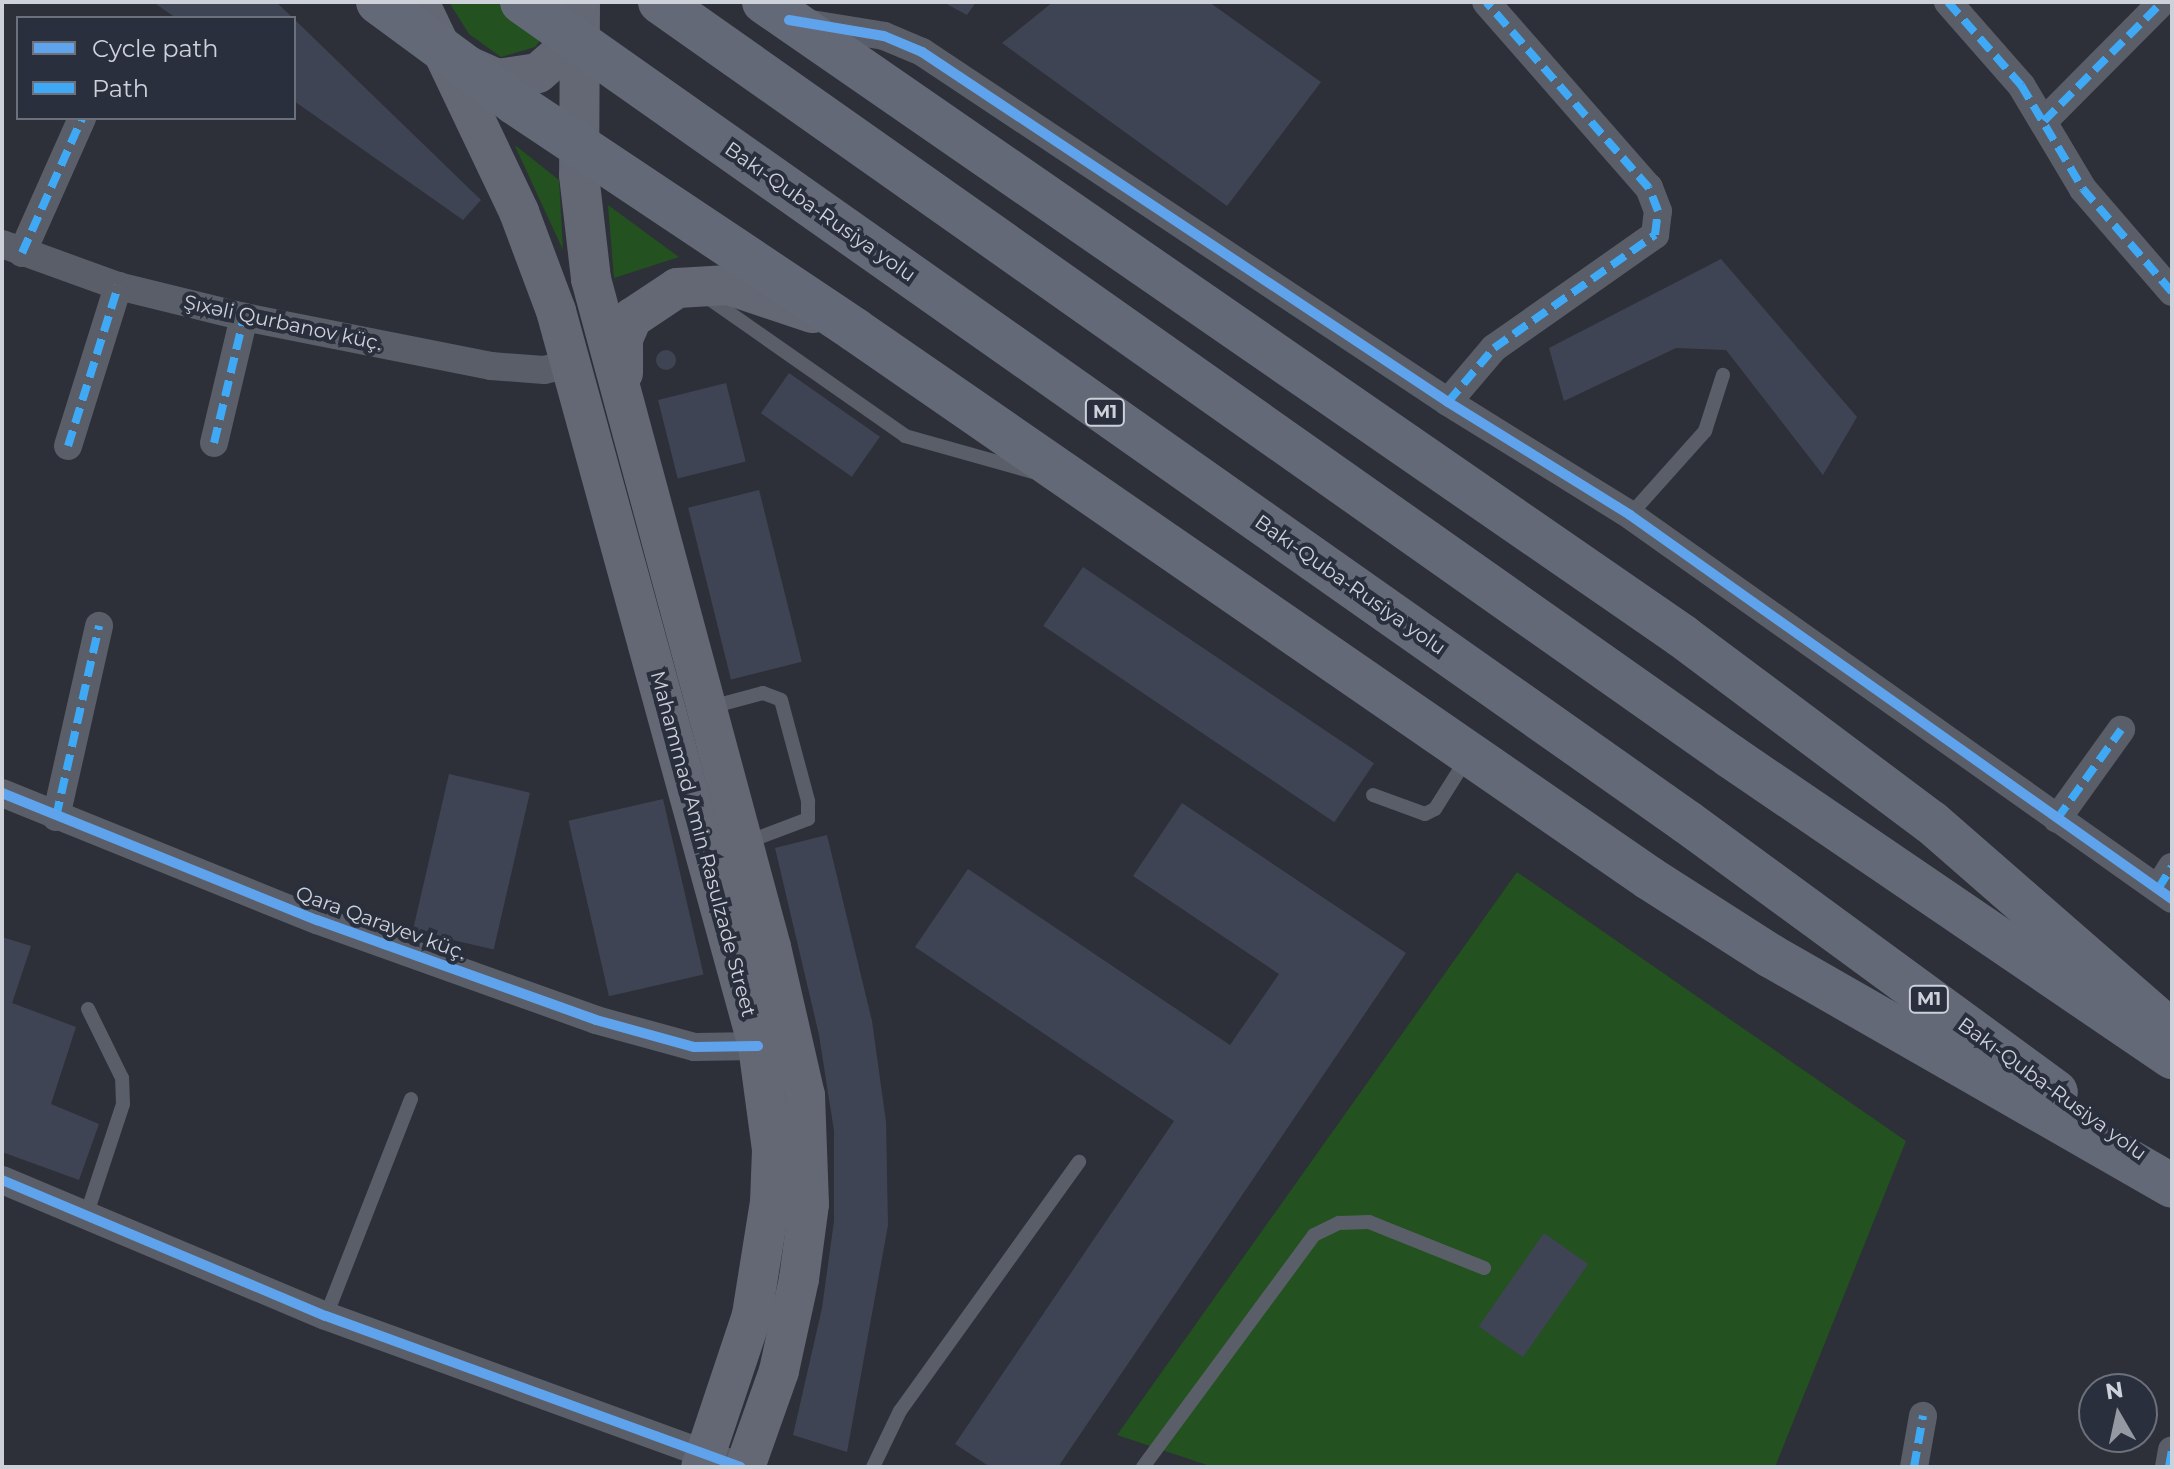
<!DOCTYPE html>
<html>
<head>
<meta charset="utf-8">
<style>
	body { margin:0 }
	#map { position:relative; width:2174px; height:1469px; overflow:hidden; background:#2d3038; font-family:Montserrat,sans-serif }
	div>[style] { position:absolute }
	.green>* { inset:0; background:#23511f }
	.building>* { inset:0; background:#3e4454; transform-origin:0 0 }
	.round { border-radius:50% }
	.service>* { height:14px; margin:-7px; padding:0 7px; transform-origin:7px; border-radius:7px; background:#595e68 }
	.minor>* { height:28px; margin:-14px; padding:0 14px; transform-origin:14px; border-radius:14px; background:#595e68 }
	.secondary>* { height:40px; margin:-20px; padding:0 20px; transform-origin:20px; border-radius:20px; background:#636874 }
	.trunk>* { height:44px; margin:-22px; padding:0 22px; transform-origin:22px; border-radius:22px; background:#646978 }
	.quiet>* { height:8px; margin-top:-4px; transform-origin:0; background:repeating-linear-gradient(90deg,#3fa9f5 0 16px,transparent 0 24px) }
	.cycleway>* { height:10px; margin:-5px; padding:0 5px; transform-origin:5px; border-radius:5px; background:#60a3ed }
	span { translate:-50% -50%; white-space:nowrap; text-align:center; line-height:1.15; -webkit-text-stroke:8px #292f3c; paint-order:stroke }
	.shield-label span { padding:2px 6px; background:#292f3c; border:2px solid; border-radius:6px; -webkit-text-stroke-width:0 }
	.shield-label { font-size:18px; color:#cdd1da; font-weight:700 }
	.street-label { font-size:20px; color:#cdd1da }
	.frame { position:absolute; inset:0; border:4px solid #cdd1da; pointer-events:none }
	.legend { position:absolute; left:16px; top:16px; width:280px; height:104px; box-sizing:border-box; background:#292f3c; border:2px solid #6b707b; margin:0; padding:10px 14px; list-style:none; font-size:24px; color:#cdd1da }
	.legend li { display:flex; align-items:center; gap:16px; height:40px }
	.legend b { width:40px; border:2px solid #6b707b }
	.north { position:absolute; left:2078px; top:1373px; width:80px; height:80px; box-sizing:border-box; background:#292f3c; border:2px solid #6b707b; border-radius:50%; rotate:351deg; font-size:22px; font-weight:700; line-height:32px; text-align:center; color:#cdd1da }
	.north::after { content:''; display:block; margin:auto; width:28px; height:36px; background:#9599a1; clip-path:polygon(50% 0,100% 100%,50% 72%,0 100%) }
</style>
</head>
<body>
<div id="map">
	<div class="green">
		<div style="clip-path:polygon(449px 2px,553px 2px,547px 31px,535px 47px,501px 57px,469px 34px)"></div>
		<div style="clip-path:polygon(516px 146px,559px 180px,563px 250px,515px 146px)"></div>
		<div style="clip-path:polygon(608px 205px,679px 257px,614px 278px)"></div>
		<div style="clip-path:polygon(1517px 872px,1906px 1141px,1775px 1467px,1213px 1467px,1117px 1435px)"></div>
	</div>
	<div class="building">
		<div style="clip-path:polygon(153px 2px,276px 2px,293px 18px,176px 18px)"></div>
		<div style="clip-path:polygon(943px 2px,976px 2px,967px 15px)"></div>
		<div style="clip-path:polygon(1053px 2px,1209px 2px,1321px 82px,1227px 206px,1002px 43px)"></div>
		<div style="clip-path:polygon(294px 19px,481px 200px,463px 220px,294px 101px)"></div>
		<div style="clip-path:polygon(1721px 259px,1857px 417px,1823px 475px,1726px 350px,1676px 348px,1564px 401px,1549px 348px)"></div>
		<div class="round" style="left:656px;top:350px;width:20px;height:20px"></div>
		<div style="left:789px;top:373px;width:111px;height:49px;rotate:35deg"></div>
		<div style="left:726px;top:383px;width:81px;height:70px;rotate:76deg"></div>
		<div style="left:759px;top:490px;width:177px;height:73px;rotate:76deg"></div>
		<div style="left:1083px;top:567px;width:351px;height:71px;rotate:34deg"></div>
		<div style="left:449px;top:774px;width:83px;height:161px;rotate:13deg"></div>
		<div style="left:663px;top:799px;width:180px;height:97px;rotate:77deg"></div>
		<div style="clip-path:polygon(1182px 803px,1406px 953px,1058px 1467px,990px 1467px,955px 1444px,1174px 1121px,915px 947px,968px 869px,1230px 1045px,1279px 974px,1133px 876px)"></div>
		<div style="clip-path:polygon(827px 835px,872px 1021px,886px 1122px,888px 1225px,847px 1452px,793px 1435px,822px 1308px,834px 1221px,834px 1131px,819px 1035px,775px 848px)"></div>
		<div style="clip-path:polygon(2px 937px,31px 946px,12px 1003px,76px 1027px,51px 1104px,99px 1124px,79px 1180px,2px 1152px)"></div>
		<div style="left:1544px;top:1233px;width:54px;height:114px;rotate:35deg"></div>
	</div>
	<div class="service">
		<div style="left:704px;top:295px;width:246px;rotate:35deg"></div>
		<div style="left:905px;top:436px;width:133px;rotate:15.7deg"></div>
		<div style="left:1630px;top:515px;width:113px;rotate:-48.2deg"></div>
		<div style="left:1705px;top:431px;width:59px;rotate:-72.2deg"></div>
		<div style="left:707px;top:708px;width:58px;rotate:-15deg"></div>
		<div style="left:763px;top:693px;width:19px;rotate:21deg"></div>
		<div style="left:781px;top:700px;width:105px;rotate:75deg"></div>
		<div style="left:808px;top:801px;width:18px;rotate:90deg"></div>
		<div style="left:808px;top:819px;width:65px;rotate:159.3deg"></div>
		<div style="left:1373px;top:795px;width:55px;rotate:20.1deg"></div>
		<div style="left:1425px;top:814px;width:11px;rotate:-27deg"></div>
		<div style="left:1435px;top:809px;width:60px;rotate:-57.9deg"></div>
		<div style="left:86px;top:1216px;width:118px;rotate:-71.7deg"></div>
		<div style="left:123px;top:1104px;width:26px;rotate:-92deg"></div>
		<div style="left:122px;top:1078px;width:77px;rotate:-116.2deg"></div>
		<div style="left:326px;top:1316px;width:233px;rotate:-68.6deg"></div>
		<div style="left:873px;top:1467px;width:62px;rotate:-64.3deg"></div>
		<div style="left:900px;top:1411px;width:307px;rotate:-54.3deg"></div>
		<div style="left:1143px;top:1467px;width:288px;rotate:-53.6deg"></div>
		<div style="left:1314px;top:1235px;width:28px;rotate:-26deg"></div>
		<div style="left:1339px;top:1223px;width:30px;rotate:-2deg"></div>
		<div style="left:1369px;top:1222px;width:124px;rotate:21.8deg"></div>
	</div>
	<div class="minor">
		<div style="left:1948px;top:2px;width:111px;rotate:48.7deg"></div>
		<div style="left:2021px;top:85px;width:121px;rotate:59.2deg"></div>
		<div style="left:2083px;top:189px;width:136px;rotate:49.2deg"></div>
		<div style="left:805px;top:23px;width:80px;rotate:9.3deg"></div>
		<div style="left:884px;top:36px;width:41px;rotate:22.8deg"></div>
		<div style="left:922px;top:52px;width:632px;rotate:33.64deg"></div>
		<div style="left:1448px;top:402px;width:214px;rotate:31.8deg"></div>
		<div style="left:1630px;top:515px;width:664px;rotate:35.32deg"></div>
		<div style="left:2044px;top:121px;width:168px;rotate:-45.2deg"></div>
		<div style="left:2px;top:244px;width:123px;rotate:19.9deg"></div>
		<div style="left:118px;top:286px;width:130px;rotate:13.8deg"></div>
		<div style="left:244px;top:317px;width:252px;rotate:11.2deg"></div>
		<div style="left:491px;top:366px;width:53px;rotate:4.3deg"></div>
		<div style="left:544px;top:370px;width:27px;rotate:-13deg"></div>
		<div style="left:22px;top:253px;width:148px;rotate:-66deg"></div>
		<div style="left:1448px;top:402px;width:71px;rotate:-49.6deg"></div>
		<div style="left:1494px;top:348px;width:197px;rotate:-35.1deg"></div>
		<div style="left:1655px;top:235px;width:24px;rotate:-83deg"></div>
		<div style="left:1658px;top:211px;width:25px;rotate:-111deg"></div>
		<div style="left:1649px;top:188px;width:247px;rotate:-131.2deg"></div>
		<div style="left:214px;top:443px;width:130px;rotate:-76.6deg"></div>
		<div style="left:68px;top:446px;width:168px;rotate:-72.6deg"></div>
		<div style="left:2px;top:793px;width:340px;rotate:22deg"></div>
		<div style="left:317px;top:920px;width:296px;rotate:19.7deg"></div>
		<div style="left:596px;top:1020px;width:102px;rotate:15.4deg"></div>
		<div style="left:694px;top:1047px;width:64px;rotate:-0.9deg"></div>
		<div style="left:56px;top:817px;width:196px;rotate:-77.3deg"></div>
		<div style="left:2057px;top:819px;width:110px;rotate:-54.3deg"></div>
		<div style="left:2158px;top:889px;width:26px;rotate:-58deg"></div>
		<div style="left:2px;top:1180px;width:351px;rotate:22.8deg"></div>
		<div style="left:326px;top:1316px;width:441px;rotate:20deg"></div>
		<div style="left:1914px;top:1467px;width:52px;rotate:-80deg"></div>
		<div style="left:2169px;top:1467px;width:17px;rotate:-80deg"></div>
	</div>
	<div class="secondary">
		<div style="left:419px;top:2px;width:233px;rotate:64.5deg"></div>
		<div style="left:519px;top:212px;width:106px;rotate:69.5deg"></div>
		<div style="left:556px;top:311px;width:762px;rotate:74.63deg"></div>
		<div style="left:758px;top:1046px;width:105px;rotate:82.3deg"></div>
		<div style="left:772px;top:1150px;width:52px;rotate:92.2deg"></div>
		<div style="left:770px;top:1202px;width:114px;rotate:99.1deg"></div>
		<div style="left:752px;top:1315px;width:160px;rotate:108.5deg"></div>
		<div style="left:580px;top:2px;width:173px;rotate:90.3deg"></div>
		<div style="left:579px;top:175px;width:105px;rotate:83.4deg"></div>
		<div style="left:591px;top:279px;width:692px;rotate:74.92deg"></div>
		<div style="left:771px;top:947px;width:152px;rotate:77.1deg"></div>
		<div style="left:805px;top:1095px;width:109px;rotate:87.9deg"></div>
		<div style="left:809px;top:1204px;width:76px;rotate:97.6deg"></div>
		<div style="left:799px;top:1279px;width:94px;rotate:102.3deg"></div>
		<div style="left:779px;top:1371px;width:102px;rotate:109.5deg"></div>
		<div style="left:468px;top:66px;width:32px;rotate:24deg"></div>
		<div style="left:497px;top:79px;width:41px;rotate:-8.3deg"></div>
		<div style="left:538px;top:73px;width:32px;rotate:-41deg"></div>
		<div style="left:562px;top:52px;width:42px;rotate:-70.7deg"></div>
		<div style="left:623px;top:373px;width:34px;rotate:-90deg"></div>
		<div style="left:623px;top:339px;width:23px;rotate:-67deg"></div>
		<div style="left:632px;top:318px;width:54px;rotate:-33.7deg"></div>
		<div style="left:677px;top:288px;width:52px;rotate:-3.3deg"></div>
		<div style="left:729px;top:285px;width:88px;rotate:18.6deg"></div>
	</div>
	<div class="trunk">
		<div style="left:378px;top:2px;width:170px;rotate:36.4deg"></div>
		<div style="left:515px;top:103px;width:409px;rotate:33.7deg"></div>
		<div style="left:855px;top:330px;width:965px;rotate:34.61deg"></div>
		<div style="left:1649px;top:878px;width:145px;rotate:32.6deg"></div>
		<div style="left:1771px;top:956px;width:462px;rotate:29.8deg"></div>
		<div style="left:522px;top:2px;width:1425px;rotate:35.14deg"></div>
		<div style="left:1687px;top:822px;width:457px;rotate:36.2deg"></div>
		<div style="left:660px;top:2px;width:1309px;rotate:35.17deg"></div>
		<div style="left:1730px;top:756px;width:535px;rotate:34.25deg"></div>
		<div style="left:764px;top:2px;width:1116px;rotate:34.63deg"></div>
		<div style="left:1682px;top:636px;width:311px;rotate:36.8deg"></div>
		<div style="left:1931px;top:822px;width:301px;rotate:41.1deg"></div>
	</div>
	<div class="quiet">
		<div style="left:1948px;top:2px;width:111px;rotate:48.7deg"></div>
		<div style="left:2021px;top:85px;width:121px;rotate:59.2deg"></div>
		<div style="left:2083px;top:189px;width:136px;rotate:49.2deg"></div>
		<div style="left:2044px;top:121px;width:168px;rotate:-45.2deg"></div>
		<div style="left:22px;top:253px;width:148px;rotate:-66deg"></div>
		<div style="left:1448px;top:402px;width:71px;rotate:-49.6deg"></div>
		<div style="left:1494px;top:348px;width:197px;rotate:-35.1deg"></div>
		<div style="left:1655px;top:235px;width:24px;rotate:-83deg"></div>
		<div style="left:1658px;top:211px;width:25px;rotate:-111deg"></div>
		<div style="left:1649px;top:188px;width:247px;rotate:-131.2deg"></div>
		<div style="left:214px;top:443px;width:130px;rotate:-76.6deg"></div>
		<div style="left:68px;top:446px;width:168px;rotate:-72.6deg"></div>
		<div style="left:56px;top:817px;width:196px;rotate:-77.3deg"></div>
		<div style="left:2057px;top:819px;width:110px;rotate:-54.3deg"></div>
		<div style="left:2158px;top:889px;width:26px;rotate:-58deg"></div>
		<div style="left:1914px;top:1467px;width:52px;rotate:-80deg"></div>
		<div style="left:2169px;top:1467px;width:17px;rotate:-80deg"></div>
	</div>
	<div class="cycleway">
		<div style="left:789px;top:20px;width:96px;rotate:9.6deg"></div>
		<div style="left:884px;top:36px;width:41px;rotate:22.8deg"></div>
		<div style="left:922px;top:52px;width:632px;rotate:33.64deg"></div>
		<div style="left:1448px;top:402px;width:214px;rotate:31.8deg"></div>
		<div style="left:1630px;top:515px;width:664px;rotate:35.32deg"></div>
		<div style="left:2px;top:793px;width:340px;rotate:22deg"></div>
		<div style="left:317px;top:920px;width:296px;rotate:19.7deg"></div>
		<div style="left:596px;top:1020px;width:102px;rotate:15.4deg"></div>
		<div style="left:694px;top:1047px;width:64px;rotate:-0.9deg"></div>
		<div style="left:2px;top:1180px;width:351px;rotate:22.8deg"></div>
		<div style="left:326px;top:1316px;width:441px;rotate:20deg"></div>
	</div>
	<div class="shield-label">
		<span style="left:1105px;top:412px">M1</span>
		<span style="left:1929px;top:999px">M1</span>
	</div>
	<div class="street-label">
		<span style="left:820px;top:212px;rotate:35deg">Bakı-Quba-Rusiya yolu</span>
		<span style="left:283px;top:323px;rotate:12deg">Şıxəli Qurbanov küç.</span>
		<span style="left:1350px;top:585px;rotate:35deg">Bakı-Quba-Rusiya yolu</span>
		<span style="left:703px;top:844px;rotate:75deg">Mahammad Amin Rasulzade Street</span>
		<span style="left:381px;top:923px;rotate:20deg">Qara Qarayev küç.</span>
		<span style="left:2052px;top:1089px;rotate:36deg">Bakı-Quba-Rusiya yolu</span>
	</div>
	<div class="frame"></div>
	<ul class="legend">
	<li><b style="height:10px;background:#60a3ed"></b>Cycle path</li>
	<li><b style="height:10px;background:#3fa9f5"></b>Path</li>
	</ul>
	<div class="north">N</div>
</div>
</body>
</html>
